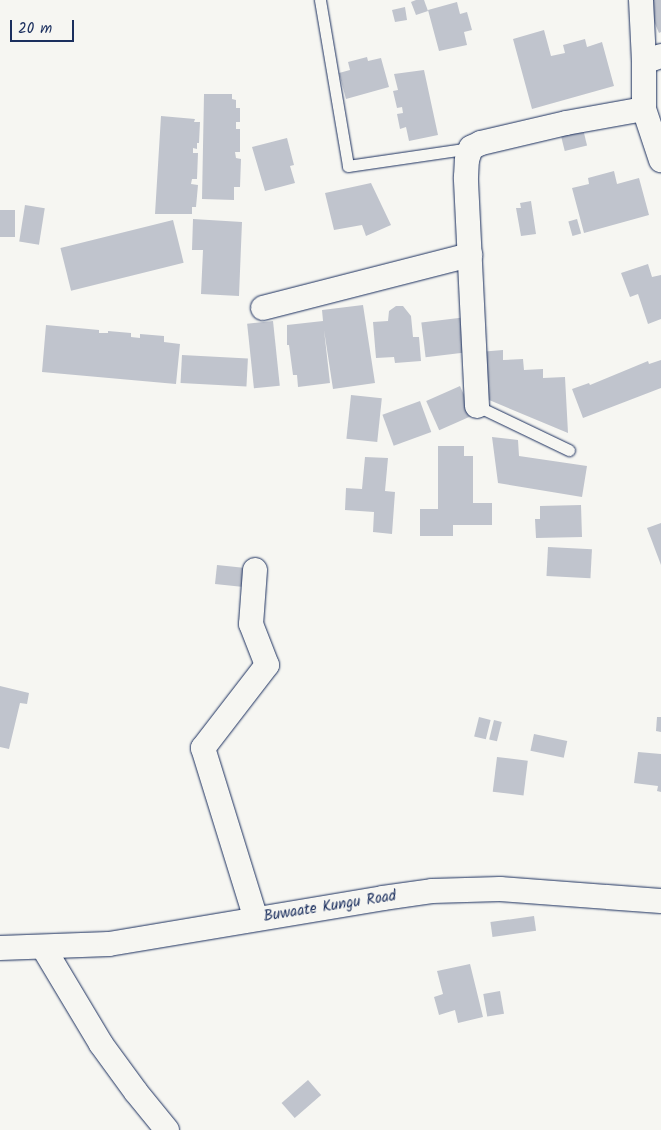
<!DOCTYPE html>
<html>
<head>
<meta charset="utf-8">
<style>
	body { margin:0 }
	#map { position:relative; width:661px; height:1130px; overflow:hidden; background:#f6f6f2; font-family:Kalam,sans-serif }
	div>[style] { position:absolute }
	.building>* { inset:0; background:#c0c4cd; transform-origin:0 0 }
	.roads { filter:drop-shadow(0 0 1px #1b2f5e) drop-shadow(0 0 1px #1b2f5e) }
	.service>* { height:11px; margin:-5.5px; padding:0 5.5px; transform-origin:5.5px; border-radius:5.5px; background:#f6f6f2 }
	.minor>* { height:24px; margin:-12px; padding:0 12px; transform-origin:12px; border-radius:12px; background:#f6f6f2 }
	span { translate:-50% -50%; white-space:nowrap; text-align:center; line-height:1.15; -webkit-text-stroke:4px #f6f6f2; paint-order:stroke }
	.street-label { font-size:15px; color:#1b2f5e }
	.scale { position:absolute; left:10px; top:20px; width:64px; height:22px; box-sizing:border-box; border:2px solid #1b2f5e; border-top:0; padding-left:6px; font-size:15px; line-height:18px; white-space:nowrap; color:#1b2f5e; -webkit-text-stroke:4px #f6f6f2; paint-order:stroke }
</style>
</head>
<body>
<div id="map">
	<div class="building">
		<div style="clip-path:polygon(416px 0,424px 0,428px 11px,416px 15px,411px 2px)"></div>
		<div style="clip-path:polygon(645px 0,661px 0,661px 32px,659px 33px)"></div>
		<div style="clip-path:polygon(457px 2px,460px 14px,467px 12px,472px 30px,464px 32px,467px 45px,439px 51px,428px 10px)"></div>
		<div style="clip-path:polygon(405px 7px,407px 20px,395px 22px,392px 10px)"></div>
		<div style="clip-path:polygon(544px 30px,551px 56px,565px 53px,563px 45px,585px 39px,587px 47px,602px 42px,614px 86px,532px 109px,513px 39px)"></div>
		<div style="clip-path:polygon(367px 57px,368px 61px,381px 58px,389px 87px,346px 99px,339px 73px,350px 70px,348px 62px)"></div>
		<div style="clip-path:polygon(424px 70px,438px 135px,409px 141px,406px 127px,400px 129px,397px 114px,403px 113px,402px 107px,397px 108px,393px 91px,398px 90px,394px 74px)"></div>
		<div style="clip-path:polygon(204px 94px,232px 94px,232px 99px,236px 100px,236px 108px,240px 108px,240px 122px,236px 122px,236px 129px,240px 129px,240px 152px,235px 152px,236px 158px,241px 159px,240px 187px,234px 187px,234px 200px,202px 199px)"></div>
		<div style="clip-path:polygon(161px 116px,195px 119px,194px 122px,200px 122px,199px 143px,197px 143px,197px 149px,193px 148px,193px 153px,198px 153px,197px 179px,192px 179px,191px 184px,198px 185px,196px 207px,192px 207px,192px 214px,155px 214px)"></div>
		<div style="left:582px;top:125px;width:21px;height:23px;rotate:76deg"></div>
		<div style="clip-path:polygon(287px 138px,294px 165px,290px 166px,295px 183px,265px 191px,252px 147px)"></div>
		<div style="clip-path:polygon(614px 171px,617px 184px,639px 178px,649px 215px,584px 233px,572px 188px,589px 184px,588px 178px)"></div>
		<div style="clip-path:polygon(371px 183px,391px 225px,366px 236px,362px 225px,334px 230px,325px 193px)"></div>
		<div style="clip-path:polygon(531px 201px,536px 234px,521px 236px,516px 208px,521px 208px,520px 203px)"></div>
		<div style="left:25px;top:205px;width:20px;height:37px;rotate:9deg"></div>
		<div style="left:0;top:210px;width:15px;height:27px"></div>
		<div style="clip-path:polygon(193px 219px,242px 222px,239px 296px,201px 294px,203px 250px,192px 250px)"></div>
		<div style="left:577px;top:219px;width:15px;height:9px;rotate:74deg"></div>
		<div style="left:173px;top:220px;width:44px;height:116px;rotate:76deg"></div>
		<div style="clip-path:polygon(648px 264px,652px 277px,661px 275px,661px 319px,648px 324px,638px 294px,630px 297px,621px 273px)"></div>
		<div style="clip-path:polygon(363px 305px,375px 383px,333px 389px,324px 330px,330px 383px,298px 387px,297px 375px,293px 375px,289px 345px,287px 345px,287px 325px,323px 321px,322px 310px)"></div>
		<div style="clip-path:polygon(396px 306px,403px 306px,411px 316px,413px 337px,419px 337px,421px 361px,395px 363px,394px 357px,376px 358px,373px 322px,388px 321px,389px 311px)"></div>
		<div style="left:467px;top:317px;width:35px;height:46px;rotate:83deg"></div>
		<div style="left:273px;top:321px;width:65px;height:26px;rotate:84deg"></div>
		<div style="clip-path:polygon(46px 325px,99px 330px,99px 333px,108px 333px,108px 331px,131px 333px,131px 337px,140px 338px,140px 334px,164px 336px,164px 342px,180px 344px,176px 384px,42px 372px)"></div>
		<div style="clip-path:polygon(503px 350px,503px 360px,523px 359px,524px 370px,543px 369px,543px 378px,565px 377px,568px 433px,482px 397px,479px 352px)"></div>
		<div style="left:182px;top:355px;width:66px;height:28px;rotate:3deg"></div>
		<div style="clip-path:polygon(661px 360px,661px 388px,583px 418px,572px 389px,589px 383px,590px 385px,648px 361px,649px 364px)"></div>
		<div style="left:460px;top:386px;width:32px;height:37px;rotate:66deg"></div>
		<div style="left:351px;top:395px;width:31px;height:44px;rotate:6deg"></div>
		<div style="left:420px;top:401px;width:33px;height:40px;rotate:70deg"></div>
		<div style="clip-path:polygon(492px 437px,518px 440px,519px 456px,587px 466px,582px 497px,498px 483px)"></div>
		<div style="clip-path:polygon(438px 446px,464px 446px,464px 456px,473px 456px,473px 503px,492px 503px,492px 525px,453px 525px,453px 536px,420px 536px,420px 509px,438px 509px)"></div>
		<div style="clip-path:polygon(365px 457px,388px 458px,385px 491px,395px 492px,392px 534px,373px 532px,374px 512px,345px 510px,346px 488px,362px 489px)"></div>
		<div style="clip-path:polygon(581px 505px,582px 537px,536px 538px,535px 519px,540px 519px,540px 506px)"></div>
		<div style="clip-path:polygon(661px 523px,661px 565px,647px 528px)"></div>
		<div style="left:548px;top:547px;width:44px;height:29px;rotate:3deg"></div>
		<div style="left:217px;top:565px;width:31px;height:19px;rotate:6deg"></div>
		<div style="clip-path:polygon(0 686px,29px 693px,27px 704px,20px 703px,9px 749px,0 747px)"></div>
		<div style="left:479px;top:717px;width:12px;height:20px;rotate:14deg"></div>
		<div style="clip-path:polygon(657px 717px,661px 717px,661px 732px,656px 731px)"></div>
		<div style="left:494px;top:720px;width:8px;height:20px;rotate:14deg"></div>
		<div style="left:534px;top:734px;width:34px;height:17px;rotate:12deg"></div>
		<div style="clip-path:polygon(638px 752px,661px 754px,661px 792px,657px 791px,658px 786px,634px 783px)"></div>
		<div style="left:497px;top:757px;width:31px;height:35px;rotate:7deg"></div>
		<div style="left:534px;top:916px;width:15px;height:44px;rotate:82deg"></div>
		<div style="clip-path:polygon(470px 964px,483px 1017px,458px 1023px,455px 1010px,439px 1015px,434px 997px,443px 994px,437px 971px)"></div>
		<div style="left:500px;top:991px;width:23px;height:17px;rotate:80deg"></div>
		<div style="left:308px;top:1080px;width:20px;height:35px;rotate:49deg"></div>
	</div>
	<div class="roads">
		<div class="service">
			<div style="left:320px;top:0;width:168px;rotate:80.4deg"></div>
			<div style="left:348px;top:166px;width:124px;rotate:-8.3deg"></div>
			<div style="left:477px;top:406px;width:102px;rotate:25.6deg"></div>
		</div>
		<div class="minor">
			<div style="left:641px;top:0;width:62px;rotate:87.2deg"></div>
			<div style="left:661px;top:56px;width:18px;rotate:161deg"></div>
			<div style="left:644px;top:62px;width:47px;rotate:90deg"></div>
			<div style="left:644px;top:109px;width:54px;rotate:71.6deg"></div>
			<div style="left:263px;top:308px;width:214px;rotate:-14.4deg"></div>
			<div style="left:477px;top:406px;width:229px;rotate:-92.8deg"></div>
			<div style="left:466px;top:177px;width:17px;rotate:-87deg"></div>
			<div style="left:467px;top:160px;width:13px;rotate:-72deg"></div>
			<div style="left:471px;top:148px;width:11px;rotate:-27deg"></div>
			<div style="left:481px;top:143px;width:87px;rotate:-13.2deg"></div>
			<div style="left:566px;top:123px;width:79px;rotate:-10.2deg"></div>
			<div style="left:255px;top:570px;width:54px;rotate:94.2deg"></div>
			<div style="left:251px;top:624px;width:44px;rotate:68.7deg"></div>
			<div style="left:267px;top:665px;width:105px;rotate:127.6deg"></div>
			<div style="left:203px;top:748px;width:179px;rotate:72.8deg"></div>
			<div style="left:43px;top:947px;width:113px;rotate:59.1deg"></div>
			<div style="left:101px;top:1044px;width:59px;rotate:53.9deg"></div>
			<div style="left:136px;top:1092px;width:49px;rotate:50.8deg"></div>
			<div style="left:0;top:948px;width:109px;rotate:-2.1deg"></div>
			<div style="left:109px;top:944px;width:278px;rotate:-9.5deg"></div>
			<div style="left:383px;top:898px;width:49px;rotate:-8.1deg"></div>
			<div style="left:432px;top:891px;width:68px;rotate:-1.7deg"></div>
			<div style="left:500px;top:889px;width:161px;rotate:4.3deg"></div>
		</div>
	</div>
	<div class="street-label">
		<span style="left:330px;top:907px;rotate:-9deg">Buwaate Kungu Road</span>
	</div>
	<div class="scale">20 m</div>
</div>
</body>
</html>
